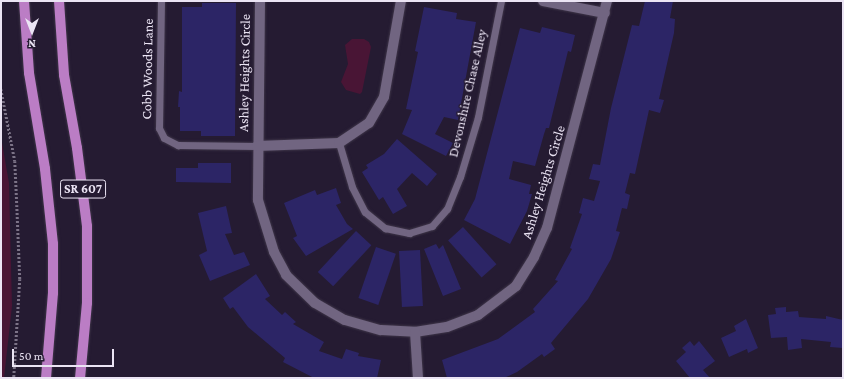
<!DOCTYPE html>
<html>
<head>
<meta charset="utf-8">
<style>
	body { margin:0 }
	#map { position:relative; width:844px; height:379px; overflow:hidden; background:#251b32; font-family:"Crimson Pro",serif }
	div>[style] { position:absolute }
	.green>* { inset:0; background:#491535 }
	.building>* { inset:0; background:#2c2566; transform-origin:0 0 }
	.path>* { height:2.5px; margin-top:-1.25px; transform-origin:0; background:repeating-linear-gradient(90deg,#7c7387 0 2px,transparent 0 4px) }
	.roads { filter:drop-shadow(0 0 1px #3f3649) drop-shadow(0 0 1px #3f3649) }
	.service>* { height:7px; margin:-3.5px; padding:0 3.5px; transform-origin:3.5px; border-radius:3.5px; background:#716581 }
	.minor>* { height:10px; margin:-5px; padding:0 5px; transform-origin:5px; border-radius:5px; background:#716581 }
	.primary>* { height:10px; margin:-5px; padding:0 5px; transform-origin:5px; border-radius:5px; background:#bb7dc5 }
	span { translate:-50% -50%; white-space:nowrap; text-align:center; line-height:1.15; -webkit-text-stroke:3px #251b32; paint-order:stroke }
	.shield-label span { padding:1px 3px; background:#251b32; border:1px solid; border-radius:3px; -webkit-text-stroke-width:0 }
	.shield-label { font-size:13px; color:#ebe4f4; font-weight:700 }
	.street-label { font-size:14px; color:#ebe4f4 }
	.frame { position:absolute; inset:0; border:2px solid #ebe4f4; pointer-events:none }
	.north { position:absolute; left:12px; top:12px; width:40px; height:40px; -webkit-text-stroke:3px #251b32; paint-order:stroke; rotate:180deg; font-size:11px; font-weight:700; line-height:16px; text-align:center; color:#ebe4f4 }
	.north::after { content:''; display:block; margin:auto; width:14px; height:18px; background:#ebe4f4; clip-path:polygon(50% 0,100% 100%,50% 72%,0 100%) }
	.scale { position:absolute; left:12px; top:349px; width:102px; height:18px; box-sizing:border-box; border:2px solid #ebe4f4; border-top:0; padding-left:5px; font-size:12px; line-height:14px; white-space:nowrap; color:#ebe4f4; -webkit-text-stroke:3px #251b32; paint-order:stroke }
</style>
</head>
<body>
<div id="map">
	<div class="green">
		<div style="clip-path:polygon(352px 39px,364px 39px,369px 42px,371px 47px,362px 92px,360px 94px,346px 90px,341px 82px,348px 64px,345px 45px)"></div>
		<div style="clip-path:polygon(1px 137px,9px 183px,12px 306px,4px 378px,1px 378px)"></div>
	</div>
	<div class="building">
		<div style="clip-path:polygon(645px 1px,673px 1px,670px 18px,675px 19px,674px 33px,659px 99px,664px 100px,660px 113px,649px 110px,635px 174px,630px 173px,625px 193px,630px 195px,627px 209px,622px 208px,616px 231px,620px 232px,611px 259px,588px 299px,551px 343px,555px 349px,544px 357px,542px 354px,517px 372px,504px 378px,447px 378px,442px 360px,498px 339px,535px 312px,533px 309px,558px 281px,555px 280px,572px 249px,570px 248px,582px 214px,579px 213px,583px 198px,594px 201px,600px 181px,589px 179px,593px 164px,600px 165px,611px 108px,632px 25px,639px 26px)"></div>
		<div style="clip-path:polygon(202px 3px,236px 3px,235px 136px,201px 136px,201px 131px,180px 131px,180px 107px,178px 107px,179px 91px,182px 92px,182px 7px,202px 7px)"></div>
		<div style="clip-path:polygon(424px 7px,457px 13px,456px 19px,476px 22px,458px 120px,444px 117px,435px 134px,453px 143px,446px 156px,402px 134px,412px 110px,406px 109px,418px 52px,415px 51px)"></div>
		<div style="clip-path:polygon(542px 27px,575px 35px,571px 52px,568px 51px,549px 128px,546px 128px,544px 134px,535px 166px,513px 161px,509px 179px,531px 185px,529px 194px,532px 194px,527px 211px,510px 244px,464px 220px,475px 199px,520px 28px,540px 33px)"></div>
		<div style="clip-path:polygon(397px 139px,437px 174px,427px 186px,412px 173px,397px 189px,407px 206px,393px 214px,383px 197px,379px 200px,362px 172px,368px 168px,366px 165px,384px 154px)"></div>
		<div style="clip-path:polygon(198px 163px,231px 163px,231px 183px,176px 182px,176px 168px,198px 168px)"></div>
		<div style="clip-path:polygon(336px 188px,341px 203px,336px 205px,347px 224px,353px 229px,306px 256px,293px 238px,297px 236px,284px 203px,315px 190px,317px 195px)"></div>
		<div style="clip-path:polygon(226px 206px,232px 233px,225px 234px,234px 255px,244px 252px,250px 265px,210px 281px,199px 255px,207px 251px,198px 213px)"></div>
		<div style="left:463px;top:227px;width:50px;height:20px;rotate:48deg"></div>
		<div style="left:356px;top:231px;width:21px;height:56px;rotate:43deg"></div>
		<div style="clip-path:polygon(436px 244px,439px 249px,443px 245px,461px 289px,443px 296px,424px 249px)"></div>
		<div style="left:376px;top:247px;width:21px;height:54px;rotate:19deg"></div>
		<div style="left:420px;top:250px;width:56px;height:21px;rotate:87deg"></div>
		<div style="clip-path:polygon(256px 274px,270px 296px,265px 299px,282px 315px,285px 312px,296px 322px,293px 324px,324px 342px,319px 351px,342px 359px,346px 349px,359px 353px,358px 356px,381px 360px,377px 378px,314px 378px,283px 362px,285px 358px,248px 327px,233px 307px,230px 309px,223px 298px)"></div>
		<div style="clip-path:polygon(786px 307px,786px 312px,798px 311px,799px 317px,826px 319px,826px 316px,843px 320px,843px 348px,830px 347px,831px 342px,801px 339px,802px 348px,788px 350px,787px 337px,771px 338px,768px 315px,776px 314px,775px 308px)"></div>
		<div style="clip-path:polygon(746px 319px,758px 348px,748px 353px,747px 349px,729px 357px,721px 338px,736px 331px,734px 326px)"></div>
		<div style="clip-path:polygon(690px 341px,694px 346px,699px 341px,715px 361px,703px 370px,710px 378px,690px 378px,676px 361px,686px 352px,682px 348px)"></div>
	</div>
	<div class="path">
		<div style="left:1px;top:89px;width:73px;rotate:79deg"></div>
		<div style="left:15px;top:161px;width:44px;rotate:87.4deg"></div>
		<div style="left:17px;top:205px;width:74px;rotate:87.7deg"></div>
		<div style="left:20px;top:279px;width:99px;rotate:93.5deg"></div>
	</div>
	<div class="roads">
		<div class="service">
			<div style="left:161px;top:1px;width:127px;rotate:90.9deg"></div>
			<div style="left:159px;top:128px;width:11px;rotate:63deg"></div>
			<div style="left:164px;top:138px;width:16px;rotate:27deg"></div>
			<div style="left:178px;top:145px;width:79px;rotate:0.7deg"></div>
			<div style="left:339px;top:143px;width:46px;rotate:73.5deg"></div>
			<div style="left:352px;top:187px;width:28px;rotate:63deg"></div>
			<div style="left:365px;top:212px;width:26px;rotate:39deg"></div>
			<div style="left:385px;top:228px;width:25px;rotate:12deg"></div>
			<div style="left:409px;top:233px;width:24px;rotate:-17deg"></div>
			<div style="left:432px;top:226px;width:23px;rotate:-49deg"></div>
			<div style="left:447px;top:209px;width:35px;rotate:-68deg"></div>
			<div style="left:460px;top:177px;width:63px;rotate:-73.3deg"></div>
			<div style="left:478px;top:117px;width:118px;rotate:-78.8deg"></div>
		</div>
		<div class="minor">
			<div style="left:260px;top:1px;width:199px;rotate:90.6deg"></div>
			<div style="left:258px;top:200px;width:54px;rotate:72.9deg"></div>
			<div style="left:274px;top:252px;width:26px;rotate:62deg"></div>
			<div style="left:286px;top:275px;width:40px;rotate:44deg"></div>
			<div style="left:315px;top:303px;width:34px;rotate:30deg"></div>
			<div style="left:345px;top:320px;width:37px;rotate:16deg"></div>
			<div style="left:381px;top:330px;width:34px;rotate:3deg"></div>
			<div style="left:415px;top:332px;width:32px;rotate:-9deg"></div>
			<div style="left:447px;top:327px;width:33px;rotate:-21deg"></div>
			<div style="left:478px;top:315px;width:48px;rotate:-37.3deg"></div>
			<div style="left:516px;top:286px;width:34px;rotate:-58deg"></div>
			<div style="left:534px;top:257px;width:32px;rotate:-66deg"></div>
			<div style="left:547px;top:228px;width:235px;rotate:-75.2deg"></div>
			<div style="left:543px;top:1px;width:63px;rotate:11deg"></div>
			<div style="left:257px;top:146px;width:82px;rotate:-2.1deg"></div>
			<div style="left:339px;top:143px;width:36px;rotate:-34deg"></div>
			<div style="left:369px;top:123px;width:30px;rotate:-60deg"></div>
			<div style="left:384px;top:97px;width:97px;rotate:-80deg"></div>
			<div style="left:415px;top:332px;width:46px;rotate:86.3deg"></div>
		</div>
		<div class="primary">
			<div style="left:24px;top:1px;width:72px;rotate:86deg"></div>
			<div style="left:29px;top:73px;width:97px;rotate:80.5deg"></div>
			<div style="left:45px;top:169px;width:75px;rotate:83.9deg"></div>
			<div style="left:53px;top:244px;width:49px;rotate:90deg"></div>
			<div style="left:53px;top:293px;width:85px;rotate:94.7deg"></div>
			<div style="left:59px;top:1px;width:74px;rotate:86.1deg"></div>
			<div style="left:64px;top:75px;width:74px;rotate:79.9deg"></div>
			<div style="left:77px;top:148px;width:79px;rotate:82.7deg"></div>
			<div style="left:87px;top:226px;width:77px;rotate:90deg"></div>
			<div style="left:87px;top:303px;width:75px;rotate:95.3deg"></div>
		</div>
	</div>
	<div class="shield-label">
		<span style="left:83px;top:189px">SR 607</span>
	</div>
	<div class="street-label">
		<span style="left:147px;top:69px;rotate:-89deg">Cobb Woods Lane</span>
		<span style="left:244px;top:73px;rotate:-89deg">Ashley Heights Circle</span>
		<span style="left:467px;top:93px;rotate:-77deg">Devonshire Chase Alley</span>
		<span style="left:543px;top:182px;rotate:-73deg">Ashley Heights Circle</span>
	</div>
	<div class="frame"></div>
	<div class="north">N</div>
	<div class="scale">50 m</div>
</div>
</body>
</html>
